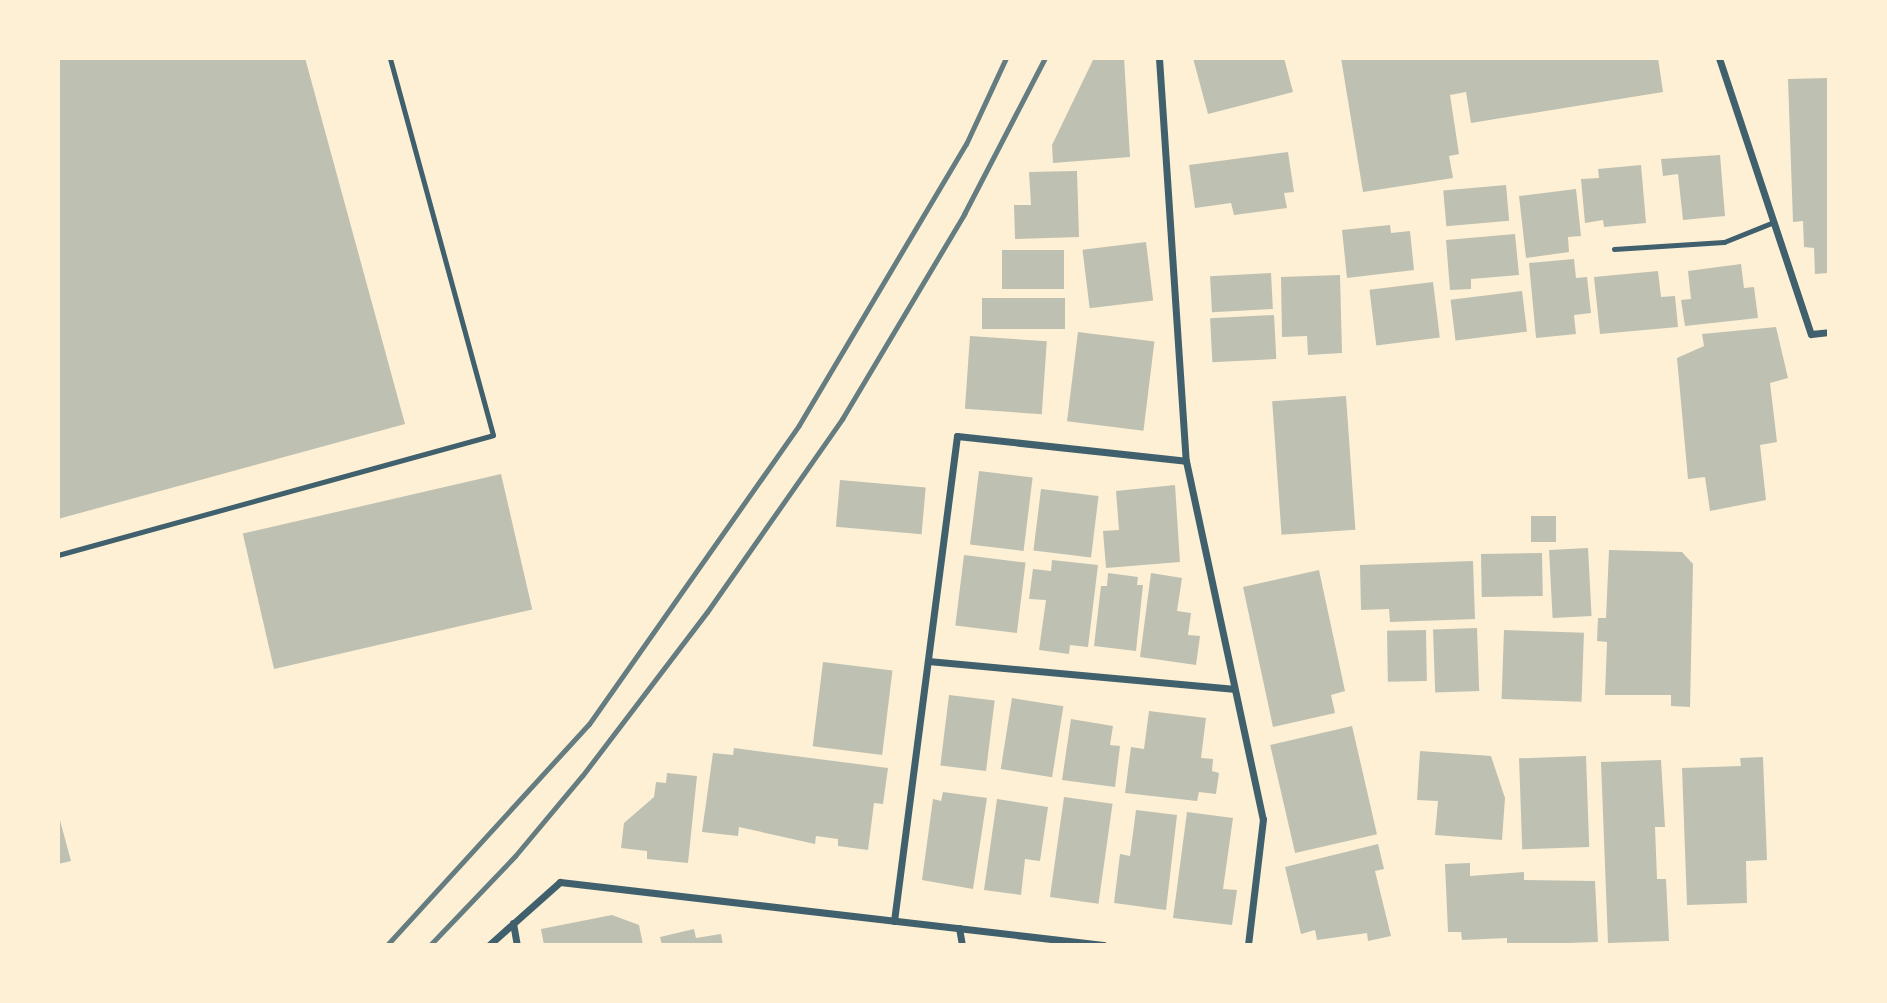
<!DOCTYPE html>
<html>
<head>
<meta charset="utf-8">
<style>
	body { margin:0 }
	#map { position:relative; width:1887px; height:1003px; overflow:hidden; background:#fdf0d5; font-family:Mulish,sans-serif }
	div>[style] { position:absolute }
	.building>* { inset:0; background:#bec0b2; transform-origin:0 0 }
	.service>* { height:5px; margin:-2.5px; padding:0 2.5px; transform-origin:2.5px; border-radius:2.5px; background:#3f606c }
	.minor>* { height:7px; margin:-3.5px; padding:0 3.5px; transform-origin:3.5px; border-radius:3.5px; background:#3f606c }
	.rail>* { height:5px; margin:-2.5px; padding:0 2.5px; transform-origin:2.5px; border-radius:2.5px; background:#657d81 }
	span { translate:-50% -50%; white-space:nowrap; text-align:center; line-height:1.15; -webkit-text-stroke:7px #fdf0d5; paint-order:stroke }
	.frame { position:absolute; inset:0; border:60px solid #fdf0d5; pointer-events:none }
</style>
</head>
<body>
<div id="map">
	<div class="building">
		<div style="clip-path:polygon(58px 58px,305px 58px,405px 424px,58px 519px)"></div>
		<div style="clip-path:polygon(1094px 58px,1124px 58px,1130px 157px,1053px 163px,1052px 145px)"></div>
		<div style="clip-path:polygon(1193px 58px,1284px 58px,1293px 92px,1208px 114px)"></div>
		<div style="clip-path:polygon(1341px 58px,1658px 58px,1663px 92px,1471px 123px,1466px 92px,1450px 95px,1459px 154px,1449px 156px,1453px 178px,1363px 192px)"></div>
		<div style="clip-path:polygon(1829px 78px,1829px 273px,1815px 274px,1814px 248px,1804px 247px,1803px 221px,1793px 222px,1788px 79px)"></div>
		<div style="clip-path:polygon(1288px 152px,1294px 192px,1284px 193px,1287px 208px,1234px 215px,1231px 203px,1195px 208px,1189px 165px)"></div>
		<div style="clip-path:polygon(1720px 155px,1725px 216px,1683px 220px,1678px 174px,1663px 176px,1661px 159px)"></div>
		<div style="clip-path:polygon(1641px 165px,1646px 223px,1604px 227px,1603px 220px,1585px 223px,1581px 179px,1599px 178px,1598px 169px)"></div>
		<div style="clip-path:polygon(1077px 171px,1079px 237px,1015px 239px,1014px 205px,1031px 205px,1029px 172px)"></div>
		<div style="left:1506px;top:185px;width:36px;height:63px;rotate:85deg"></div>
		<div style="clip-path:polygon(1576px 189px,1581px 236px,1568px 237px,1569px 252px,1526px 258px,1519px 196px)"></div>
		<div style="clip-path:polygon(1390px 225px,1391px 233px,1410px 231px,1414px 270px,1347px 278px,1342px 230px)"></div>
		<div style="clip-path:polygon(1515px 234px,1519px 275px,1471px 279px,1471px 289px,1450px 290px,1446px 240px)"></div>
		<div style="left:1146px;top:242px;width:59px;height:64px;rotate:83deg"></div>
		<div style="left:1002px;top:250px;width:62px;height:39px"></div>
		<div style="clip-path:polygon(1574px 259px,1576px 278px,1587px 277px,1591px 313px,1574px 315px,1576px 334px,1536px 338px,1529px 263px)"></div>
		<div style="clip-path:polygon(1741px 264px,1744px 288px,1754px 287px,1758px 318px,1685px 326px,1681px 300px,1691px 299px,1688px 271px)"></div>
		<div style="clip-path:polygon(1658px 271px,1661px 297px,1675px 296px,1678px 327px,1600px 334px,1594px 277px)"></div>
		<div style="left:1271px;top:273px;width:36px;height:61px;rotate:87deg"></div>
		<div style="clip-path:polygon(1340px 275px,1342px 353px,1308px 355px,1307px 336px,1282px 337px,1281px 277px)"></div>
		<div style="left:1433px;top:282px;width:56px;height:64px;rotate:83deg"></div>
		<div style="left:1522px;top:291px;width:41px;height:72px;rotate:83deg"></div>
		<div style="left:982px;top:298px;width:83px;height:31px"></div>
		<div style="left:1274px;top:315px;width:44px;height:64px;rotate:87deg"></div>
		<div style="clip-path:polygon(1776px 327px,1788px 378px,1770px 383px,1777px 442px,1760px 445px,1766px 500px,1710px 511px,1705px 477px,1688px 479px,1677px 358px,1704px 346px,1702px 334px)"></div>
		<div style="left:1078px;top:332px;width:77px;height:90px;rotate:7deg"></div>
		<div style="left:970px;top:336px;width:77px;height:73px;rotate:4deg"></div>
		<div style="left:1346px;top:396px;width:134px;height:74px;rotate:86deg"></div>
		<div style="left:979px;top:471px;width:54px;height:74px;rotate:7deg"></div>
		<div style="left:501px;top:474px;width:139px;height:265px;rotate:77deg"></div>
		<div style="left:840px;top:480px;width:86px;height:47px;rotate:5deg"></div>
		<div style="clip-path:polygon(1175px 485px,1180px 562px,1106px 568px,1103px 531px,1119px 530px,1116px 491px)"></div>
		<div style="left:1041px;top:489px;width:58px;height:62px;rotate:7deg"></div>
		<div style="left:1531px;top:516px;width:25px;height:26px"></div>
		<div style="left:1588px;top:548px;width:68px;height:39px;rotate:87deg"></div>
		<div style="clip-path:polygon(1609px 550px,1682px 552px,1693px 564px,1690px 707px,1671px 706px,1671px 695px,1605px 695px,1607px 642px,1597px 641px,1598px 618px,1606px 618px)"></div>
		<div style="left:1542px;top:553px;width:43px;height:61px;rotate:89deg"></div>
		<div style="left:964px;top:555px;width:62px;height:71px;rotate:7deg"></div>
		<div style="clip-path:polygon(1052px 560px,1098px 565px,1088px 647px,1070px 645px,1069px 654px,1039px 650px,1046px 600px,1029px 599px,1033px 569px,1051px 571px)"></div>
		<div style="clip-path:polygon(1473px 561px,1475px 619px,1390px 622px,1389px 609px,1361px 610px,1360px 565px)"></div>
		<div style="clip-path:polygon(1319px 570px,1345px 691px,1331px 695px,1335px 713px,1273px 727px,1243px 587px)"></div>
		<div style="clip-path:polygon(1108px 573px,1138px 577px,1137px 585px,1143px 585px,1136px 651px,1094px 646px,1101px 586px,1107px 586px)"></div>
		<div style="clip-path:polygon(1151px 573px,1182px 578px,1177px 611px,1191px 613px,1188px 635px,1200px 636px,1196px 665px,1140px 657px)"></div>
		<div style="left:1477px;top:628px;width:63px;height:44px;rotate:88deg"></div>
		<div style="left:1426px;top:630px;width:51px;height:39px;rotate:89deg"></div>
		<div style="left:1504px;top:630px;width:80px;height:69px;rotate:2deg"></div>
		<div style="left:823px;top:662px;width:70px;height:85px;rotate:7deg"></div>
		<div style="left:949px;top:695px;width:46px;height:71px;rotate:7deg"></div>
		<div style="left:1012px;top:698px;width:52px;height:72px;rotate:9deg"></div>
		<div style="clip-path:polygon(1149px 711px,1206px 718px,1201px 758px,1213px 759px,1212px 771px,1219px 773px,1216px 794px,1199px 792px,1197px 801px,1125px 793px,1131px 747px,1144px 749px)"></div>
		<div style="clip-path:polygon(1071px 719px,1113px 726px,1110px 745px,1120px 746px,1115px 787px,1062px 780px)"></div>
		<div style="left:1352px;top:726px;width:111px;height:84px;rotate:77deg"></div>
		<div style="clip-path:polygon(734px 748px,888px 768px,883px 804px,874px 803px,868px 850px,838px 846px,838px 839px,816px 836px,815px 844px,739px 827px,738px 836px,702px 832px,713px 753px,733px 755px)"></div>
		<div style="clip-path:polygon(1420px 751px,1491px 756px,1505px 798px,1502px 840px,1435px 835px,1438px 801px,1417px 800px)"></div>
		<div style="left:1586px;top:756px;width:91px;height:67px;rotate:88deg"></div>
		<div style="clip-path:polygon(1763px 757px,1767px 860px,1746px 861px,1747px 903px,1687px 905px,1682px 768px,1741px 766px,1740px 758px)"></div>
		<div style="clip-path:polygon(1661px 760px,1665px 827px,1655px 827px,1657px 879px,1666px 879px,1669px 941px,1608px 943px,1601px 762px)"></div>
		<div style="clip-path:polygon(667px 773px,697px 776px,688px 863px,647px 859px,647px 851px,621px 848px,624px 823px,654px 797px,656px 782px,666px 783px)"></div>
		<div style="clip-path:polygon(943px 792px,987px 798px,973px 889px,922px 880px,933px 799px,941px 801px)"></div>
		<div style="left:1064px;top:797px;width:49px;height:101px;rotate:8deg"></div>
		<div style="clip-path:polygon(997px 799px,1048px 807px,1040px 861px,1025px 859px,1021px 895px,984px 890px)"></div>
		<div style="clip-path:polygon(1136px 810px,1177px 815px,1166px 910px,1114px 903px,1120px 854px,1130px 856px)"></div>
		<div style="clip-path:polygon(1187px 812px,1233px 818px,1223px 889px,1237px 890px,1232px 925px,1173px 918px)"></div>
		<div style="clip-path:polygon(58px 813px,71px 861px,58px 864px)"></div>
		<div style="clip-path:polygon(1378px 844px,1384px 869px,1375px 871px,1391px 936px,1368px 941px,1367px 933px,1317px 940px,1315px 930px,1301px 934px,1285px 867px)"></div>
		<div style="clip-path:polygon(1470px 863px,1470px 876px,1524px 872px,1524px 880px,1595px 881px,1598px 942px,1507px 945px,1507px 938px,1462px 940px,1461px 932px,1448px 932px,1445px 864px)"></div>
		<div style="clip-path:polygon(612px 915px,639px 925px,643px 945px,544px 945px,541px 929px)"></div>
		<div style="clip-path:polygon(694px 929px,696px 938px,721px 934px,723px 945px,662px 945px,660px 937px)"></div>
	</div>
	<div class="service">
		<div style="left:1614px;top:249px;width:110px;rotate:-3.6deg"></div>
		<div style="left:1724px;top:242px;width:54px;rotate:-21.8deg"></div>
		<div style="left:58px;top:555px;width:451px;rotate:-15.4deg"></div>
		<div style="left:493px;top:435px;width:391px;rotate:-105.3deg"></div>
	</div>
	<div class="minor">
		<div style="left:1159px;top:58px;width:404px;rotate:86.2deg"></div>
		<div style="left:1186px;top:461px;width:366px;rotate:77.9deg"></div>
		<div style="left:1263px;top:819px;width:127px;rotate:96.8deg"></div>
		<div style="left:1719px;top:58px;width:291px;rotate:71.6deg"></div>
		<div style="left:1811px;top:334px;width:18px;rotate:-6deg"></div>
		<div style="left:928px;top:661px;width:306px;rotate:5.2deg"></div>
		<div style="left:894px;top:921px;width:489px;rotate:-82.6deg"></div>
		<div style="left:957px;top:436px;width:230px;rotate:6.2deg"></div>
		<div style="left:513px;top:923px;width:22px;rotate:80deg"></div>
		<div style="left:959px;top:928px;width:17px;rotate:80deg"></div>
		<div style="left:489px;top:945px;width:95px;rotate:-41.6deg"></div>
		<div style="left:560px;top:882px;width:547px;rotate:6.62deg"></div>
	</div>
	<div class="rail">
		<div style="left:387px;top:945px;width:299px;rotate:-47.6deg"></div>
		<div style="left:589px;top:724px;width:365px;rotate:-54.9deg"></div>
		<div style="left:799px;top:425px;width:327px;rotate:-59.3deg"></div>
		<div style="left:966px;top:144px;width:95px;rotate:-65.1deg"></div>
		<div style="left:430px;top:945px;width:123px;rotate:-46.3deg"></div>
		<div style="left:515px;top:856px;width:104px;rotate:-50.1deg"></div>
		<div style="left:582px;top:776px;width:206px;rotate:-52.7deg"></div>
		<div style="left:707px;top:612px;width:236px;rotate:-55deg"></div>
		<div style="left:842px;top:419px;width:239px;rotate:-59.2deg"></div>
		<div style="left:964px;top:214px;width:176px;rotate:-62.6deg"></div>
	</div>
	<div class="frame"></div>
</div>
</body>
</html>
